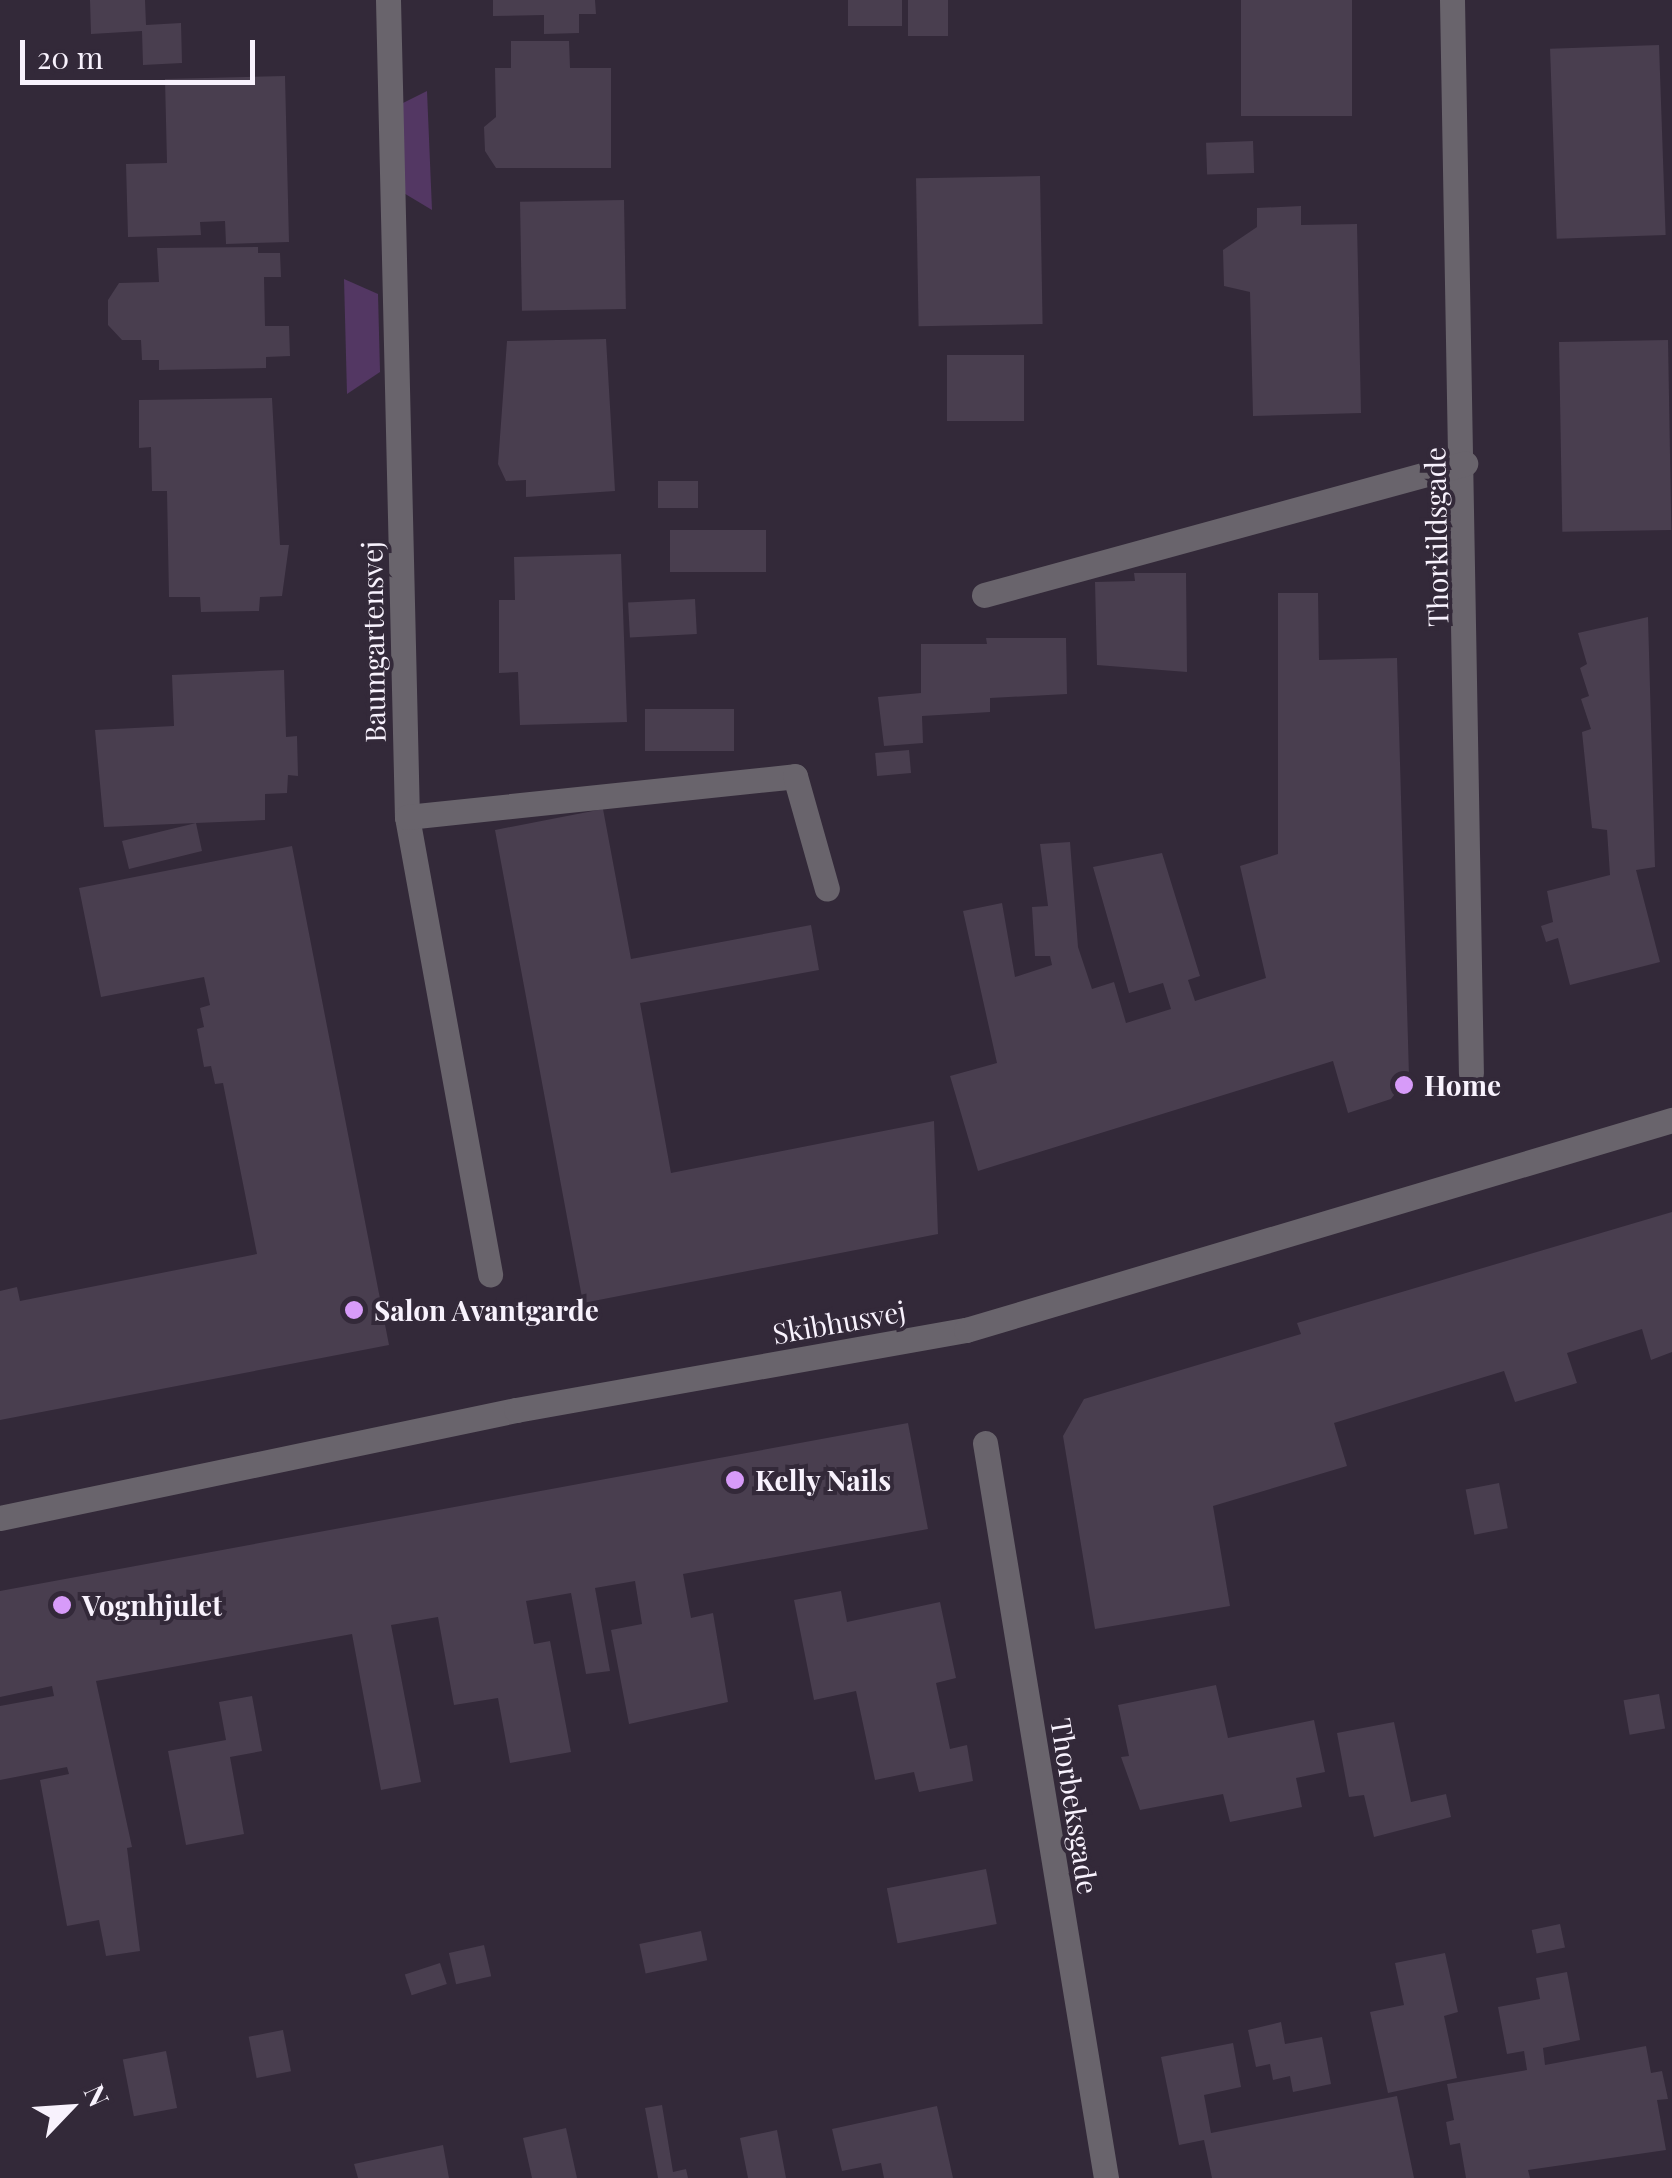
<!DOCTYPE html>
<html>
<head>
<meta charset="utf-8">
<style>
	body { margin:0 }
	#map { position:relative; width:1672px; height:2178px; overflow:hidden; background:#332939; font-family:"Playfair Display",serif }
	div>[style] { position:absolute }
	.green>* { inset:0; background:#533763 }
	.building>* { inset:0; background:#493e4f; transform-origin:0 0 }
	.minor>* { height:25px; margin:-12.5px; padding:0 12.5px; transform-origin:12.5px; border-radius:12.5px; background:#69646c }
	.dots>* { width:28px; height:28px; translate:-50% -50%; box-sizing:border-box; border:5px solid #332939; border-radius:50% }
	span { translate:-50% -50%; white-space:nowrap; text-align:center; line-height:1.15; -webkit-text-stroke:8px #332939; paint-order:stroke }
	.street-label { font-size:28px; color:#f8f2fd }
	.poi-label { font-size:28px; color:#f8f2fd; font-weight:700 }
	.left { translate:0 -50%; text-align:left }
	.north { position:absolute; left:20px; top:2058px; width:100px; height:100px; -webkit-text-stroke:8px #332939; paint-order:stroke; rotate:65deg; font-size:28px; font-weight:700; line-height:40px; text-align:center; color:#f8f2fd }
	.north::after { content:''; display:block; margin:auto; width:35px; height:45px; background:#f8f2fd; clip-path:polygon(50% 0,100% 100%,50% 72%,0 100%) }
	.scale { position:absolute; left:20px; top:40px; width:235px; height:45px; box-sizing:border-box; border:5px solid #f8f2fd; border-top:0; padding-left:12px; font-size:30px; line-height:35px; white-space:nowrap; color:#f8f2fd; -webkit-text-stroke:8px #332939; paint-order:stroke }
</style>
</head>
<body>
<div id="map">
	<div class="green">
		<div style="clip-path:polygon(427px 91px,432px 210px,387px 183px,387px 111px)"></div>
		<div style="clip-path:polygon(344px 279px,378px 294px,380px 372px,347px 394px)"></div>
	</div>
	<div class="building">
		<div style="clip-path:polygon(90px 0,145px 0,146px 25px,181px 23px,182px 63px,143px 65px,142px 31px,91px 34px)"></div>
		<div style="clip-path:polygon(493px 0,595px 0,596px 14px,579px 14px,579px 33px,544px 34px,544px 15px,493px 16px)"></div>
		<div style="left:848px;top:0;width:54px;height:26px"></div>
		<div style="left:908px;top:0;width:40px;height:36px"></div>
		<div style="left:1241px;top:0;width:111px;height:116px"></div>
		<div style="clip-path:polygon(511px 41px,569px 41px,570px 68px,611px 68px,611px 168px,496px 168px,485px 151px,484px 127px,496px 117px,495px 68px,511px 68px)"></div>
		<div style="left:1659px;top:45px;width:190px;height:109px;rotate:88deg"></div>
		<div style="clip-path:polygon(285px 76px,289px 242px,226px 244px,225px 221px,200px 222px,201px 235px,128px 237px,126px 164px,167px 163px,165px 79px)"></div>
		<div style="left:1253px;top:141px;width:32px;height:47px;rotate:88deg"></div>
		<div style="left:1040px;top:176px;width:148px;height:124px;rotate:89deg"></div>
		<div style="left:624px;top:200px;width:109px;height:104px;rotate:89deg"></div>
		<div style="clip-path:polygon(1301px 206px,1301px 225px,1357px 224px,1361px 413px,1253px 416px,1250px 292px,1224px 286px,1223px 250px,1257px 227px,1257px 208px)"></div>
		<div style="clip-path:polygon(258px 247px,258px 253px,280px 253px,281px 277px,264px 277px,265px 326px,289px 326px,290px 356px,266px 357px,266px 368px,159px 370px,159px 360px,142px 360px,141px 340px,122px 340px,108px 325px,108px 300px,119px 283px,159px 282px,157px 248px)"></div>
		<div style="clip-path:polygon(606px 339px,615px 491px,526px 497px,526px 480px,506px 481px,498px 464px,507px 341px)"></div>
		<div style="left:1668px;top:340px;width:190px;height:109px;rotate:89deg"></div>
		<div style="left:947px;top:355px;width:77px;height:66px"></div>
		<div style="clip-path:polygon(272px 398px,280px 545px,289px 545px,282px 596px,260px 597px,259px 611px,201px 612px,200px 597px,169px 597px,167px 491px,152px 491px,151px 447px,139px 448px,139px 400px)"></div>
		<div style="left:658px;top:481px;width:40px;height:27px"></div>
		<div style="left:766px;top:530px;width:42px;height:96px;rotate:90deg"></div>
		<div style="clip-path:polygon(621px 554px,627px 722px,520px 725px,518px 672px,499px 673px,499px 600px,515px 600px,514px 557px)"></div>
		<div style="clip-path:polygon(1134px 573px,1186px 573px,1187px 672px,1097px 665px,1095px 582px,1135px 581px)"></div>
		<div style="clip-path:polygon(1278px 593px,1318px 593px,1319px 660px,1397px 658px,1409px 1076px,1391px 1099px,1348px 1113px,1333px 1061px,978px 1171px,950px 1076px,997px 1063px,963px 911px,1002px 903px,1015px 977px,1052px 965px,1050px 956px,1035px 956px,1032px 907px,1048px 906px,1040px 844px,1070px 842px,1078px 947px,1092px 989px,1114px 982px,1126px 1023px,1171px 1009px,1163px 983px,1129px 993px,1093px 867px,1162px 853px,1200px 976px,1188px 980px,1195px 1001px,1266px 978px,1240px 866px,1278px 854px)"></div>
		<div style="left:695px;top:599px;width:35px;height:67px;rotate:87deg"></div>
		<div style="clip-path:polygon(1648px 617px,1655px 867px,1636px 870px,1660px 962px,1570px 985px,1558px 938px,1546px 942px,1541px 926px,1553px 922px,1547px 891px,1610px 875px,1607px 830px,1592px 828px,1582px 732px,1591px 729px,1581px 699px,1589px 696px,1580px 668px,1587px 664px,1578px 633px)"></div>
		<div style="clip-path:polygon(986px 638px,1066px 638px,1067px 694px,990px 698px,990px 712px,922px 716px,923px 743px,884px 746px,878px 697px,921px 693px,921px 644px,987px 644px)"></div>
		<div style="clip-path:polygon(284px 670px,286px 737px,297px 736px,298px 776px,288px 775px,287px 793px,265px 794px,265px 820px,196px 823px,202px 851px,129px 869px,122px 841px,196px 823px,104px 827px,95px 730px,174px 726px,172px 675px)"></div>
		<div style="left:734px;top:709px;width:42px;height:89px;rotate:90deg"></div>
		<div style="left:909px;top:750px;width:23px;height:34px;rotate:85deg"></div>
		<div style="clip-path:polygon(603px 809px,631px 959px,811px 925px,819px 970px,640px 1003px,671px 1173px,934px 1121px,938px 1234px,583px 1303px,495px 830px)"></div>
		<div style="clip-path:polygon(292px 846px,389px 1345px,0 1420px,0 1291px,17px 1287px,20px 1301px,257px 1254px,223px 1083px,215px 1084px,211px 1066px,204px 1067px,197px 1029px,204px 1027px,200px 1008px,210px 1005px,204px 977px,101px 997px,79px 888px)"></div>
		<div style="clip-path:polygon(1672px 1212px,1672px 1352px,1651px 1360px,1642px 1329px,1567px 1353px,1577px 1383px,1515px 1402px,1504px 1371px,1334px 1423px,1347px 1466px,1213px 1506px,1230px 1606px,1095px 1629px,1063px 1436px,1084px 1399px,1301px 1334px,1297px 1323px)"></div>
		<div style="clip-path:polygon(908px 1423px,928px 1529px,683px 1574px,691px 1618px,713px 1613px,728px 1702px,629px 1724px,611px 1630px,642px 1624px,635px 1581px,595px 1588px,610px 1671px,586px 1674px,571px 1593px,526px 1601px,534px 1644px,550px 1641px,571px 1752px,510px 1763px,498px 1698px,454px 1705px,438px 1617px,391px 1625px,421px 1782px,381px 1790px,352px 1634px,96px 1681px,132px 1847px,127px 1848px,140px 1951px,106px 1956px,99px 1920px,67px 1926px,40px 1780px,69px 1774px,67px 1767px,0 1780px,0 1706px,54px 1696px,52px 1686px,0 1697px,0 1591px)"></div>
		<div style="left:1499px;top:1483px;width:46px;height:34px;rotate:79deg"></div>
		<div style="clip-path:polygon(841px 1591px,847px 1622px,940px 1602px,956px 1678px,936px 1683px,950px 1749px,967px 1745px,973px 1781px,919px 1792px,914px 1772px,875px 1780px,856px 1691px,814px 1700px,794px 1600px)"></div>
		<div style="clip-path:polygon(1216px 1685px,1228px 1738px,1314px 1720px,1325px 1772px,1296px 1778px,1302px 1807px,1230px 1822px,1223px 1794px,1140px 1810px,1121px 1757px,1129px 1756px,1118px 1705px)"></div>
		<div style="left:1659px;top:1694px;width:35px;height:36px;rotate:80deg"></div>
		<div style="clip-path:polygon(252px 1696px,262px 1751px,230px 1757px,244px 1834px,186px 1845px,168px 1751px,226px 1740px,219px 1702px)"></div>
		<div style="clip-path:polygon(1394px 1722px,1411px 1802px,1446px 1794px,1451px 1817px,1374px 1837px,1364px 1795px,1349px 1797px,1337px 1733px)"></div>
		<div style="left:986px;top:1869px;width:56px;height:101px;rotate:79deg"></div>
		<div style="left:1560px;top:1924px;width:24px;height:29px;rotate:78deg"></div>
		<div style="left:701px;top:1931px;width:30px;height:63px;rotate:78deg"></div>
		<div style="left:484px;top:1945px;width:32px;height:36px;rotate:77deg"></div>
		<div style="clip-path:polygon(1445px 1953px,1458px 2012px,1444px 2016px,1457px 2078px,1388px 2093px,1370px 2012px,1404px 2005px,1395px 1963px)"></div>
		<div style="left:440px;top:1963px;width:22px;height:37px;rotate:72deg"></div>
		<div style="clip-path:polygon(1567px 1972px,1580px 2040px,1543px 2048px,1545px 2065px,1646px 2046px,1651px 2073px,1662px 2071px,1668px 2099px,1657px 2100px,1666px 2150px,1528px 2170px,1530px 2178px,1466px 2178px,1460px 2143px,1450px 2145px,1446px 2122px,1454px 2120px,1447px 2084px,1527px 2070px,1524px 2051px,1507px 2054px,1498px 2007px,1540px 1999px,1536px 1978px)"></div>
		<div style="clip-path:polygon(1281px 2022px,1285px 2044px,1322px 2037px,1331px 2084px,1293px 2092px,1290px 2076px,1273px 2080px,1270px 2064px,1256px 2067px,1248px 2030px)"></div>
		<div style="left:283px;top:2030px;width:42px;height:35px;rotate:79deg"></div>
		<div style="clip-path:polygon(1233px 2043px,1241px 2087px,1204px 2095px,1211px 2133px,1397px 2096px,1414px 2178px,1212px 2178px,1204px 2140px,1179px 2145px,1161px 2057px)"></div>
		<div style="left:166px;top:2051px;width:58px;height:44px;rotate:79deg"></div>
		<div style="clip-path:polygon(662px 2105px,673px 2172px,686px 2169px,688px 2178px,658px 2178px,645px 2108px)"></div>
		<div style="clip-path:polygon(937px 2106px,953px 2178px,884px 2178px,881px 2163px,842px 2171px,832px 2129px)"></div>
		<div style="clip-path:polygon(566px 2128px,577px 2178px,532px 2178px,523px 2138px)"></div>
		<div style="clip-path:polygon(777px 2130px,786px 2178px,748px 2178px,740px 2138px)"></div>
		<div style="clip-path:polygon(443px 2145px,449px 2178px,358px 2178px,354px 2164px)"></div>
	</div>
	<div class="minor">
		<div style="left:388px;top:0;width:817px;rotate:88.67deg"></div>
		<div style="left:407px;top:817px;width:465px;rotate:79.7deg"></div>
		<div style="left:1452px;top:0;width:1073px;rotate:88.99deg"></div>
		<div style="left:984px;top:595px;width:499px;rotate:-15.3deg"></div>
		<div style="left:407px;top:817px;width:390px;rotate:-6deg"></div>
		<div style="left:795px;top:776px;width:117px;rotate:74.2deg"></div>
		<div style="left:985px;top:1443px;width:745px;rotate:80.65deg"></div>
		<div style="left:0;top:1518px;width:527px;rotate:-11.82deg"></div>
		<div style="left:516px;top:1410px;width:457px;rotate:-10.1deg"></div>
		<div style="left:966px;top:1330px;width:737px;rotate:-16.57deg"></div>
	</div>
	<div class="dots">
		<div style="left:1404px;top:1085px;background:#d79bf9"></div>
		<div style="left:354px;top:1310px;background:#d79bf9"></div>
		<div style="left:735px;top:1480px;background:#d79bf9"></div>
		<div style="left:62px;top:1605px;background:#d79bf9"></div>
	</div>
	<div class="street-label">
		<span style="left:1436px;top:537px;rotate:-91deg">Thorkildsgade</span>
		<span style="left:373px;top:642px;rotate:-91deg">Baumgartensvej</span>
		<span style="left:839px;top:1322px;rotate:-10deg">Skibhusvej</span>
		<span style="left:1075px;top:1806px;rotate:81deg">Thorbeksgade</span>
	</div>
	<div class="poi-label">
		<span class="left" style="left:1424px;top:1085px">Home</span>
		<span class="left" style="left:374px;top:1310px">Salon Avantgarde</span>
		<span class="left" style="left:755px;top:1480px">Kelly Nails</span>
		<span class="left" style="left:82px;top:1605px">Vognhjulet</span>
	</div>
	<div class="north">N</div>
	<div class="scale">20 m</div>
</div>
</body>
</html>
